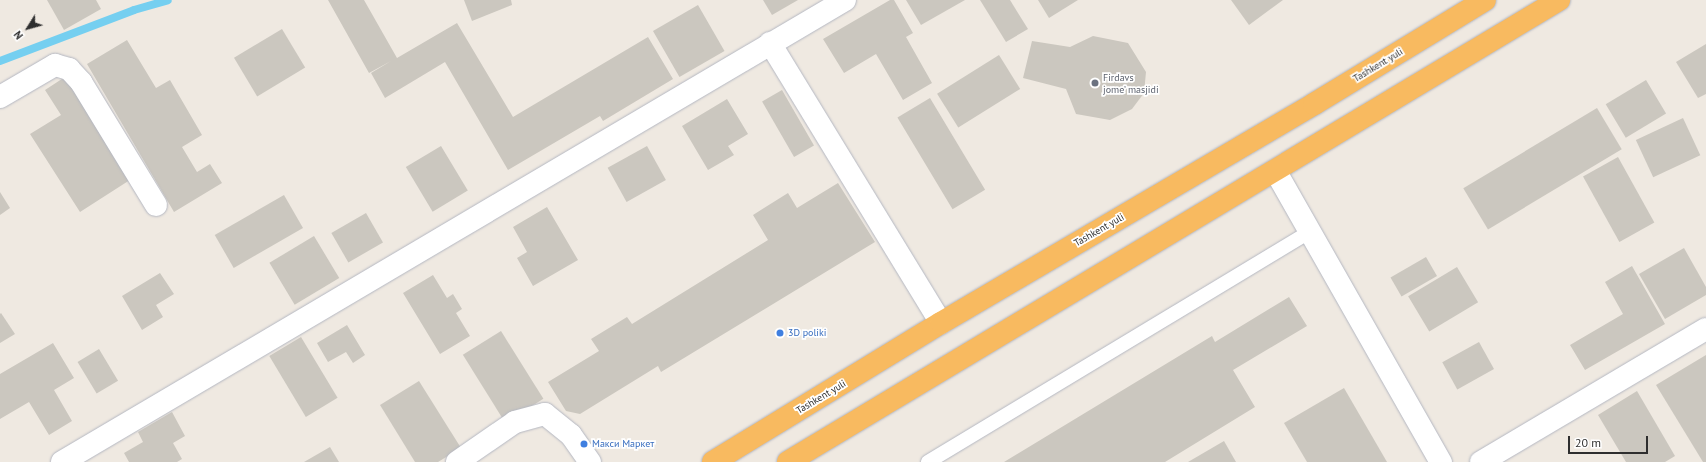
<!DOCTYPE html>
<html>
<head>
<meta charset="utf-8">
<style>
	body { margin:0 }
	#map { position:relative; width:1706px; height:462px; overflow:hidden; background:#efe9e1; font-family:"PT Sans",sans-serif }
	div>[style] { position:absolute }
	.stream>* { height:8px; margin:-4px; padding:0 4px; transform-origin:4px; border-radius:4px; background:#75cff0 }
	.building>* { inset:0; background:#cbc7bf; transform-origin:0 0 }
	.roads { filter:drop-shadow(0 0 1px #b4b7c1) drop-shadow(0 0 1px #b4b7c1) }
	.service>* { height:14px; margin:-7px; padding:0 7px; transform-origin:7px; border-radius:7px; background:#fff }
	.minor>* { height:22px; margin:-11px; padding:0 11px; transform-origin:11px; border-radius:11px; background:#fff }
	.trunk>* { height:22px; margin:-11px; padding:0 11px; transform-origin:11px; border-radius:11px; background:#f8ba60 }
	.dots>* { width:11px; height:11px; translate:-50% -50%; box-sizing:border-box; border:2px solid #fff; border-radius:50% }
	span { translate:-50% -50%; white-space:nowrap; text-align:center; line-height:1.15; -webkit-text-stroke:3.5px #fff; paint-order:stroke }
	.street-label { font-size:10px; color:#2e2e2e }
	.worship-label { font-size:10px; color:#5b616d }
	.left { translate:0 -50%; text-align:left }
	.shop-label { font-size:10px; color:#366cbe }
	.north { position:absolute; left:8px; top:8px; width:40px; height:40px; -webkit-text-stroke:3px #fff; paint-order:stroke; rotate:233deg; font-size:11px; font-weight:700; line-height:16px; text-align:center; color:#2e2e2e }
	.north::after { content:''; display:block; margin:auto; width:14px; height:18px; background:#2e2e2e; clip-path:polygon(50% 0,100% 100%,50% 72%,0 100%) }
	.scale { position:absolute; left:1568px; top:436px; width:80px; height:18px; box-sizing:border-box; border:2px solid #2e2e2e; border-top:0; padding-left:5px; font-size:12px; line-height:14px; white-space:nowrap; color:#2e2e2e; -webkit-text-stroke:3px #fff; paint-order:stroke }
</style>
</head>
<body>
<div id="map">
	<div class="stream">
		<div style="left:0;top:61px;width:143px;rotate:-20.8deg"></div>
		<div style="left:134px;top:10px;width:35px;rotate:-16deg"></div>
	</div>
	<div class="building">
		<div style="clip-path:polygon(47px 0,96px 0,101px 9px,64px 30px)"></div>
		<div style="clip-path:polygon(328px 0,364px 0,397px 58px,457px 23px,513px 117px,648px 37px,673px 79px,603px 121px,600px 116px,508px 170px,445px 62px,385px 98px,371px 73px,391px 61px,369px 73px)"></div>
		<div style="clip-path:polygon(464px 0,511px 0,512px 5px,472px 21px)"></div>
		<div style="clip-path:polygon(763px 0,798px 0,772px 15px)"></div>
		<div style="clip-path:polygon(890px 0,894px 0,913px 33px,906px 37px,932px 83px,903px 100px,876px 54px,844px 73px,823px 39px)"></div>
		<div style="clip-path:polygon(906px 0,965px 0,921px 25px)"></div>
		<div style="clip-path:polygon(980px 0,1010px 0,1028px 29px,1006px 42px)"></div>
		<div style="clip-path:polygon(1038px 0,1078px 0,1049px 18px)"></div>
		<div style="clip-path:polygon(1231px 0,1283px 0,1249px 25px)"></div>
		<div style="left:698px;top:5px;width:53px;height:52px;rotate:60deg"></div>
		<div style="left:282px;top:29px;width:45px;height:56px;rotate:59deg"></div>
		<div style="clip-path:polygon(1093px 36px,1128px 43px,1146px 72px,1144px 93px,1132px 109px,1110px 120px,1076px 114px,1066px 89px,1023px 78px,1032px 41px,1070px 47px)"></div>
		<div style="clip-path:polygon(127px 40px,156px 88px,170px 80px,202px 135px,182px 147px,197px 172px,210px 164px,222px 183px,174px 212px,87px 64px)"></div>
		<div style="clip-path:polygon(1706px 44px,1706px 94px,1698px 98px,1676px 62px)"></div>
		<div style="left:999px;top:55px;width:40px;height:73px;rotate:58deg"></div>
		<div style="clip-path:polygon(68px 75px,133px 178px,80px 212px,30px 134px,61px 115px,45px 90px)"></div>
		<div style="left:1646px;top:80px;width:39px;height:47px;rotate:59deg"></div>
		<div style="left:782px;top:90px;width:64px;height:23px;rotate:60deg"></div>
		<div style="left:930px;top:98px;width:107px;height:38px;rotate:59deg"></div>
		<div style="clip-path:polygon(727px 99px,748px 134px,728px 146px,734px 155px,708px 170px,682px 126px)"></div>
		<div style="left:1597px;top:108px;width:48px;height:156px;rotate:59deg"></div>
		<div style="left:1683px;top:118px;width:41px;height:52px;rotate:65deg"></div>
		<div style="left:441px;top:146px;width:52px;height:41px;rotate:59deg"></div>
		<div style="left:647px;top:146px;width:39px;height:45px;rotate:61deg"></div>
		<div style="left:1618px;top:157px;width:75px;height:40px;rotate:61deg"></div>
		<div style="clip-path:polygon(838px 183px,875px 242px,661px 372px,658px 366px,580px 414px,566px 411px,548px 382px,599px 351px,591px 339px,627px 317px,632px 324px,768px 240px,753px 215px,788px 193px,797px 208px)"></div>
		<div style="clip-path:polygon(0 192px,10px 208px,0 215px)"></div>
		<div style="left:284px;top:195px;width:38px;height:80px;rotate:60deg"></div>
		<div style="clip-path:polygon(547px 207px,578px 260px,533px 286px,517px 258px,527px 252px,513px 227px)"></div>
		<div style="left:366px;top:213px;width:34px;height:40px;rotate:60deg"></div>
		<div style="left:314px;top:236px;width:49px;height:52px;rotate:59deg"></div>
		<div style="clip-path:polygon(1684px 248px,1706px 287px,1706px 295px,1665px 319px,1639px 274px)"></div>
		<div style="left:1426px;top:257px;width:22px;height:41px;rotate:60deg"></div>
		<div style="clip-path:polygon(1632px 266px,1665px 324px,1585px 370px,1570px 345px,1623px 314px,1605px 282px)"></div>
		<div style="left:1457px;top:267px;width:41px;height:57px;rotate:59deg"></div>
		<div style="clip-path:polygon(160px 273px,174px 294px,156px 305px,163px 317px,142px 330px,122px 296px)"></div>
		<div style="clip-path:polygon(433px 275px,447px 298px,453px 294px,462px 309px,456px 313px,470px 336px,440px 354px,403px 293px)"></div>
		<div style="clip-path:polygon(1289px 297px,1307px 326px,1233px 370px,1255px 407px,1165px 462px,1004px 462px,1212px 336px,1215px 342px)"></div>
		<div style="clip-path:polygon(1px 313px,15px 334px,0 343px,0 314px)"></div>
		<div style="clip-path:polygon(347px 325px,365px 355px,353px 363px,346px 352px,328px 362px,317px 343px)"></div>
		<div style="left:501px;top:331px;width:80px;height:45px;rotate:58deg"></div>
		<div style="left:301px;top:337px;width:71px;height:37px;rotate:59deg"></div>
		<div style="left:1479px;top:342px;width:31px;height:42px;rotate:61deg"></div>
		<div style="clip-path:polygon(53px 343px,74px 378px,54px 390px,72px 421px,49px 435px,29px 402px,0 419px,0 374px)"></div>
		<div style="left:99px;top:349px;width:37px;height:25px;rotate:59deg"></div>
		<div style="clip-path:polygon(1706px 355px,1706px 462px,1703px 462px,1656px 385px)"></div>
		<div style="clip-path:polygon(419px 381px,461px 448px,438px 462px,415px 462px,380px 405px)"></div>
		<div style="clip-path:polygon(1344px 388px,1387px 462px,1307px 462px,1284px 423px)"></div>
		<div style="clip-path:polygon(1637px 391px,1675px 456px,1665px 462px,1626px 462px,1598px 415px)"></div>
		<div style="clip-path:polygon(172px 412px,185px 436px,173px 443px,182px 459px,177px 462px,129px 462px,124px 453px,143px 442px,138px 432px)"></div>
		<div style="clip-path:polygon(1224px 441px,1236px 462px,1188px 462px)"></div>
		<div style="clip-path:polygon(330px 447px,339px 462px,304px 462px)"></div>
	</div>
	<div class="roads">
		<div class="service">
			<div style="left:928px;top:462px;width:446px;rotate:-31.1deg"></div>
		</div>
		<div class="minor">
			<div style="left:770px;top:43px;width:328px;rotate:58.6deg"></div>
			<div style="left:0;top:97px;width:64px;rotate:-30.2deg"></div>
			<div style="left:55px;top:65px;width:15px;rotate:16deg"></div>
			<div style="left:69px;top:69px;width:18px;rotate:47deg"></div>
			<div style="left:81px;top:82px;width:144px;rotate:58.6deg"></div>
			<div style="left:1276px;top:172px;width:334px;rotate:60.4deg"></div>
			<div style="left:62px;top:462px;width:909px;rotate:-30.54deg"></div>
			<div style="left:457px;top:462px;width:70px;rotate:-34.6deg"></div>
			<div style="left:515px;top:422px;width:31px;rotate:-15deg"></div>
			<div style="left:545px;top:414px;width:33px;rotate:39deg"></div>
			<div style="left:571px;top:435px;width:33px;rotate:55deg"></div>
			<div style="left:1481px;top:462px;width:261px;rotate:-30.6deg"></div>
		</div>
		<div class="trunk">
			<div style="left:713px;top:462px;width:267px;rotate:-31.4deg"></div>
			<div style="left:941px;top:323px;width:433px;rotate:-30.4deg"></div>
			<div style="left:1314px;top:104px;width:200px;rotate:-31.3deg"></div>
			<div style="left:788px;top:462px;width:899px;rotate:-30.93deg"></div>
		</div>
	</div>
	<div class="dots">
		<div style="left:1095px;top:83px;background:#6b7280"></div>
		<div style="left:780px;top:333px;background:#3f7fe0"></div>
		<div style="left:584px;top:444px;background:#3f7fe0"></div>
	</div>
	<div class="street-label">
		<span style="left:1378px;top:65px;rotate:-31deg">Tashkent yuli</span>
		<span style="left:1099px;top:230px;rotate:-30deg">Tashkent yuli</span>
		<span style="left:821px;top:397px;rotate:-31deg">Tashkent yuli</span>
	</div>
	<div class="worship-label">
		<span class="left" style="left:1103px;top:83px">Firdavs<br>jome’ masjidi</span>
	</div>
	<div class="shop-label">
		<span class="left" style="left:788px;top:333px">3D poliki</span>
		<span class="left" style="left:592px;top:444px">Макси Маркет</span>
	</div>
	<div class="north">N</div>
	<div class="scale">20 m</div>
</div>
</body>
</html>
